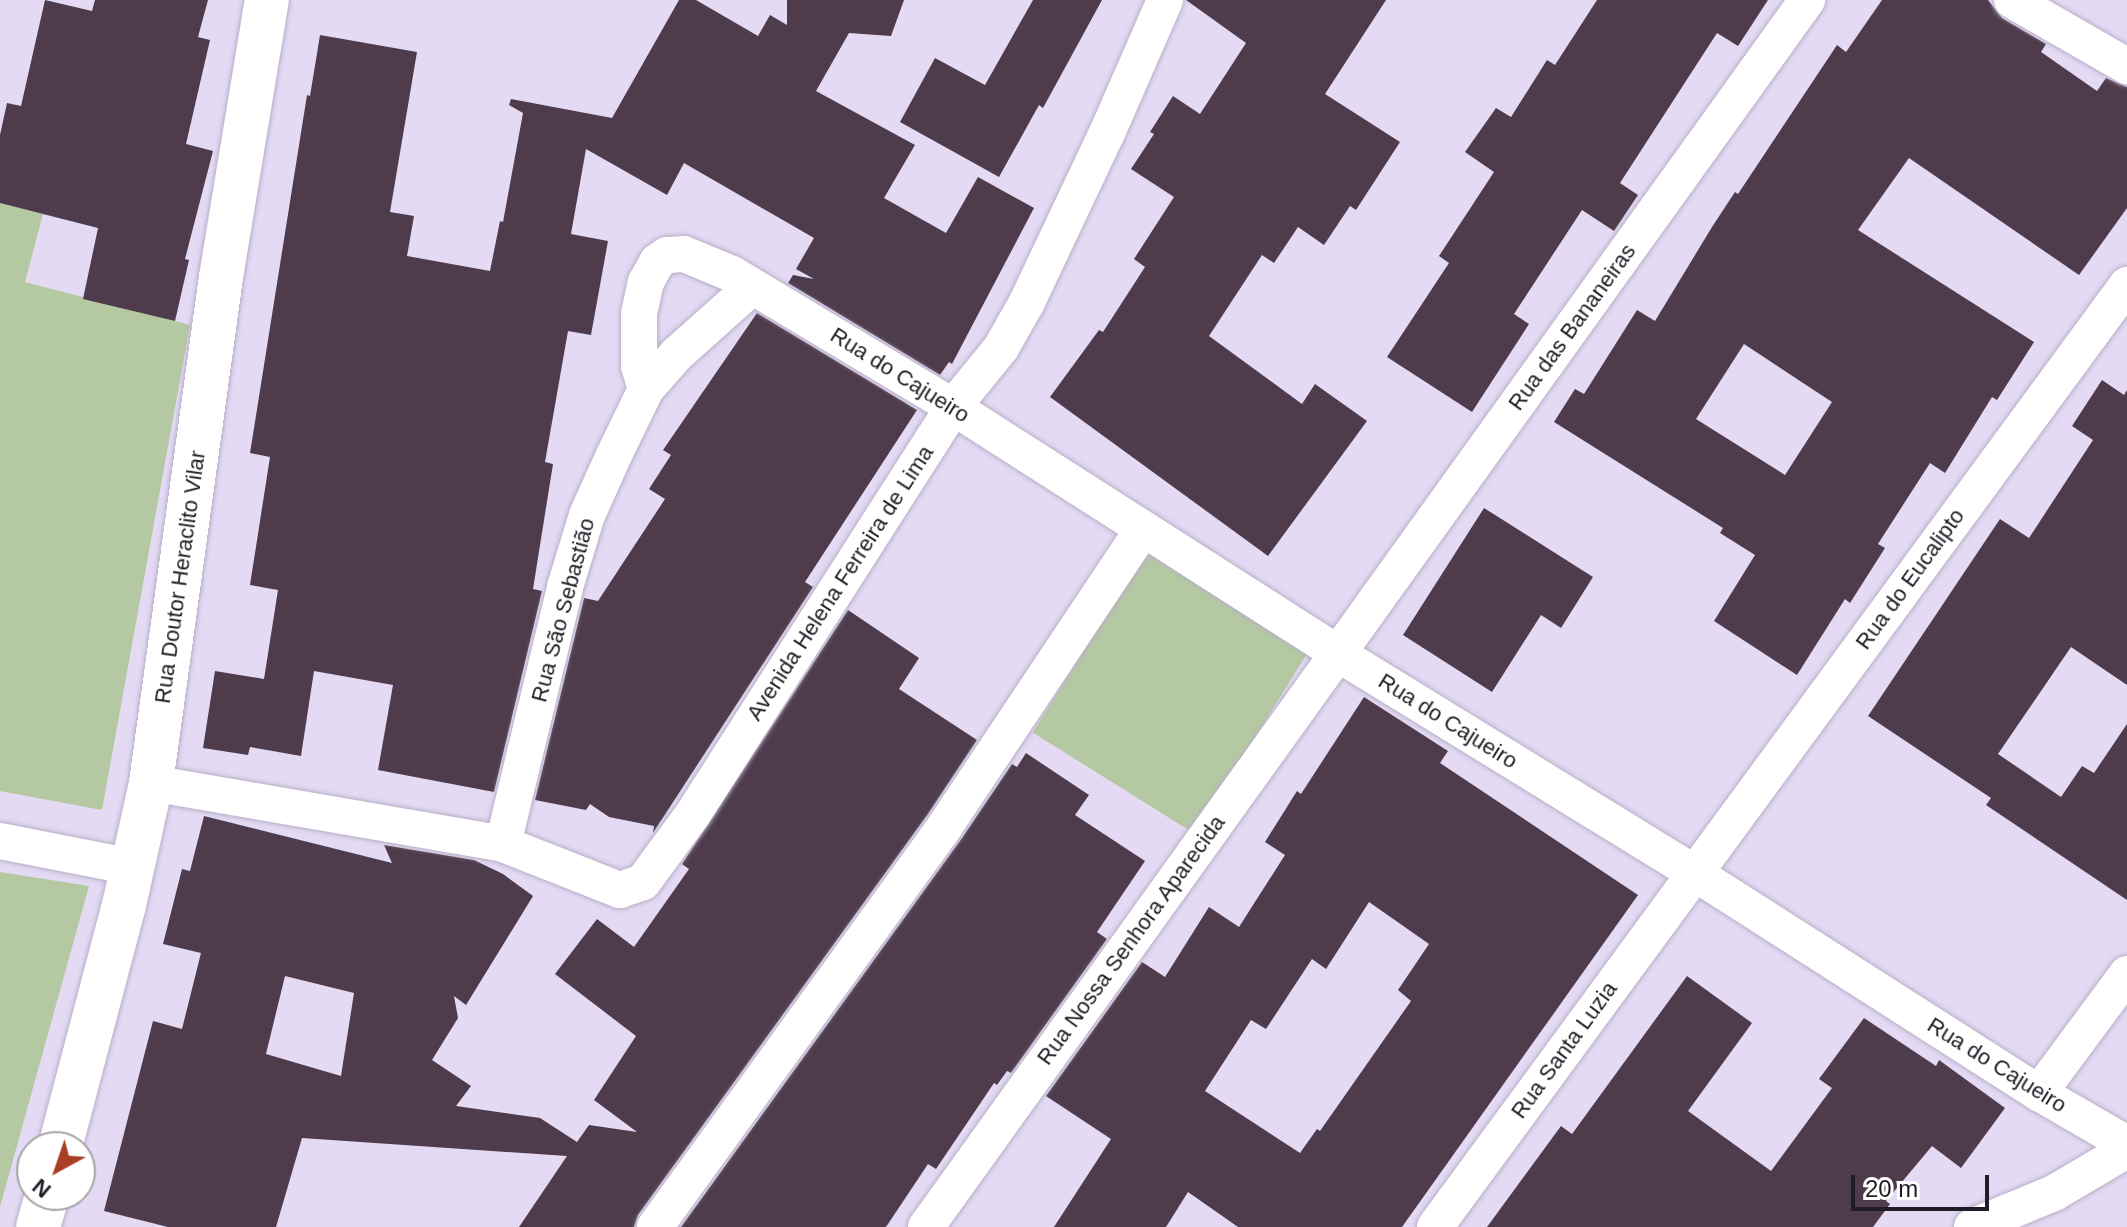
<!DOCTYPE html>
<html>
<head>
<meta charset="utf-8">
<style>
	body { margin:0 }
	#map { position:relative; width:2127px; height:1227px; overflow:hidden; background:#e4daf4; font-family:Helvetica,sans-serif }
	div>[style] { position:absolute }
	.green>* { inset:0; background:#b4c9a2; transform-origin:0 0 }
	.building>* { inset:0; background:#4e3c4c }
	.roads { filter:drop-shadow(0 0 2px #b8afc7) drop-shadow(0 0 2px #b8afc7) }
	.minor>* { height:36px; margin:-18px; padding:0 18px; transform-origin:18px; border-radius:18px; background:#fff }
	.tertiary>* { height:44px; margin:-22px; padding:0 22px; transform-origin:22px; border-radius:22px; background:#fff }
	span { translate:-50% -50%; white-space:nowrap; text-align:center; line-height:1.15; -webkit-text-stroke:8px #fff; paint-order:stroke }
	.street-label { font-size:22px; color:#201c25 }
	.north { position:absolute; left:16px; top:1131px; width:80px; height:80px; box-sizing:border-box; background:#fff; border:2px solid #a6a4a8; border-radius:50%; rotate:220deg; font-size:22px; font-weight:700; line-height:32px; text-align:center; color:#201c25 }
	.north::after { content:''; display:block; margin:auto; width:28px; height:36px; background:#a83f25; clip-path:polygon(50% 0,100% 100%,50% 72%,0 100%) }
	.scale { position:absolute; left:1851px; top:1175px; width:138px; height:36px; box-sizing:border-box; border:4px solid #201c25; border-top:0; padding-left:10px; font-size:24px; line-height:28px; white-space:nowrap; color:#201c25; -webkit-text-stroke:6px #fff; paint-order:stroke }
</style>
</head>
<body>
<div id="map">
	<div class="green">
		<div style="clip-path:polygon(0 203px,43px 214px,25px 282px,190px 325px,102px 810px,0 791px)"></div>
		<div style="left:1146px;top:551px;width:191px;height:214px;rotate:32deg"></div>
		<div style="clip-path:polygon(0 872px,89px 886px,0 1207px)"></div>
	</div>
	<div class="building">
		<div style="clip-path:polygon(45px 0,92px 11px,95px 0,208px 0,198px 37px,210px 40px,186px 144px,213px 151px,185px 259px,189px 260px,175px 321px,83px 299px,98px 228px,0 203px,0 135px,7px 103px,21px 106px)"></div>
		<div style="clip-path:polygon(679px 0,696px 0,758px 36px,770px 15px,787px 25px,787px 0,904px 0,891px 36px,849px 33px,816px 91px,915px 145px,884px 198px,946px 233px,978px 177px,1034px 208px,952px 364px,949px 362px,940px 375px,788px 283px,793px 275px,814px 279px,796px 269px,814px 238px,684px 163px,667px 195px,586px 149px,571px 234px,608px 241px,591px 335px,568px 331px,545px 462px,553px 464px,533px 589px,542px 591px,494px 792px,378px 770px,393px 685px,314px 671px,301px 756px,250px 747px,248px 755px,203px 748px,215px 671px,264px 679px,278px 590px,250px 585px,270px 457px,250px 453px,307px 95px,310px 96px,320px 35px,417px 52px,390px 212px,414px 216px,407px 256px,490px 271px,500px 221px,503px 222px,523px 113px,509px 105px,511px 99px,612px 118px)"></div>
		<div style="clip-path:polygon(1033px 0,1102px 0,1043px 108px,1039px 105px,999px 177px,900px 122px,935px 58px,985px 85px)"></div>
		<div style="clip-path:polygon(1186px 0,1386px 0,1325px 94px,1400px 142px,1356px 210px,1350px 206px,1324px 245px,1298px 227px,1274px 263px,1262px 255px,1209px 336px,1302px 404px,1315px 384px,1367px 421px,1268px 556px,1050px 397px,1099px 330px,1103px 332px,1145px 267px,1134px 259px,1174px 197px,1131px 169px,1154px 134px,1150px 132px,1173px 96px,1200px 114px,1246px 43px)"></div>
		<div style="clip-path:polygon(1597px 0,1768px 0,1738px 46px,1717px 33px,1620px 183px,1638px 195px,1614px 231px,1582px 210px,1514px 314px,1529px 324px,1472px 412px,1387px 357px,1449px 263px,1439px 256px,1494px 172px,1465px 152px,1496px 108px,1511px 117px,1547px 60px,1555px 65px)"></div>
		<div style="clip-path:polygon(evenodd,1882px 0,1988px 0,2002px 18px,2046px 44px,2041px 52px,2097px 91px,2106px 78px,2127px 87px,2127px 208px,2079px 275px,1909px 158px,1858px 230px,2034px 342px,1997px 400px,1992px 397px,1945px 473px,1930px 463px,1878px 544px,1885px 548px,1850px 603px,1845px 599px,1797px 675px,1714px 621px,1755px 555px,1720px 533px,1723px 528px,1554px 422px,1575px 389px,1584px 394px,1637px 310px,1655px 321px,1712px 227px,1735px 192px,1738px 194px,1837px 45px,1846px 52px,1882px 0,1744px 344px,1832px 402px,1785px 475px,1696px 419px,1744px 344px)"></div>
		<div style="clip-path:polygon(757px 313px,917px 410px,805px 582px,813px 587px,653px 833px,654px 826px,609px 817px,590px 804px,586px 810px,535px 800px,584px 598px,598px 601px,665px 499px,649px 489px,671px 455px,663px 450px)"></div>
		<div style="clip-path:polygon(2102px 380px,2124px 395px,2127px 390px,2127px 685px,2071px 647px,1998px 754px,2061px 797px,2082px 766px,2094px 773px,2127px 724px,2127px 900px,1986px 805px,1991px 798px,1868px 716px,2000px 519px,2029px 538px,2093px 440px,2072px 426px)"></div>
		<div style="clip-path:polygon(1484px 508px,1593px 577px,1561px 628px,1541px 615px,1492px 692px,1403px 635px)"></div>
		<div style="clip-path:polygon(evenodd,848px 610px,919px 658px,899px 689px,977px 740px,928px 814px,638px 1215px,634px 1227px,519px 1227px,567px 1156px,302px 1138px,276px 1227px,168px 1227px,104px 1211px,153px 1021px,182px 1029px,201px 953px,163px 944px,182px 869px,190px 871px,204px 816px,392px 863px,384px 845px,474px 860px,503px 874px,533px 896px,466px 1005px,454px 996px,458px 1018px,432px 1060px,471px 1086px,456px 1106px,540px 1118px,577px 1142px,589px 1125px,637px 1132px,594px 1100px,636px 1036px,555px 974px,597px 919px,634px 947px,689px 869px,682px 864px,848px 610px,285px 976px,354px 993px,341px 1076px,266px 1054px,285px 976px)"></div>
		<div style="clip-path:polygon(evenodd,1364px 697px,1448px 751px,1440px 763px,1638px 895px,1402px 1227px,1238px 1227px,1188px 1192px,1166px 1227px,1054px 1227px,1111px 1139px,1046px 1096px,1142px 962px,1165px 977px,1209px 907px,1239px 927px,1285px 855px,1265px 842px,1297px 791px,1301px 794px,1364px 697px,1369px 902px,1429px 944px,1398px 990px,1411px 1001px,1320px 1131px,1317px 1129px,1300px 1153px,1205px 1091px,1251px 1020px,1266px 1029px,1312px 959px,1326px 969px,1369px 902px)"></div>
		<div style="clip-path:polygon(1026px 753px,1089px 795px,1075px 815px,1145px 861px,1097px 932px,1107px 939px,1011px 1073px,1007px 1071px,997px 1085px,994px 1083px,936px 1169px,928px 1164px,886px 1227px,681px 1227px,962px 838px,1012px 764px,1017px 767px)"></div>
		<div style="clip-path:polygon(1687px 976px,1752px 1023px,1688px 1111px,1771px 1171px,1832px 1088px,1819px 1079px,1864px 1018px,1936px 1066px,1939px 1060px,2005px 1108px,1961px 1168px,1932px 1146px,1886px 1201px,1890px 1204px,1873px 1227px,1487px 1227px,1561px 1126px,1572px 1134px)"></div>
	</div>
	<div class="roads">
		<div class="minor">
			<div style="left:2012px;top:0;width:133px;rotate:29.9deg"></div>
			<div style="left:646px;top:389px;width:24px;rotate:-107deg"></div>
			<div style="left:639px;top:366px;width:52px;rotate:-90deg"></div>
			<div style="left:639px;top:314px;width:33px;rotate:-78deg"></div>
			<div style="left:646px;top:282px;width:23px;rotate:-61deg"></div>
			<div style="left:657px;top:262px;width:12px;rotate:-35deg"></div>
			<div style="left:667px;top:255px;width:17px;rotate:-3deg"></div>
			<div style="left:684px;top:254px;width:52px;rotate:22.6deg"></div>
			<div style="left:732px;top:274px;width:258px;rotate:31deg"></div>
			<div style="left:953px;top:407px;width:456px;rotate:32.6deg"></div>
			<div style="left:1337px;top:653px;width:418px;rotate:31.6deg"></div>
			<div style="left:1693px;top:872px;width:411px;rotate:32.6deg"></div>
			<div style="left:2039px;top:1093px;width:102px;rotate:30.1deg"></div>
			<div style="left:151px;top:783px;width:357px;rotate:9.8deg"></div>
			<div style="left:503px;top:844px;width:126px;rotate:21.5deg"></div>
			<div style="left:620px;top:890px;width:24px;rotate:-19deg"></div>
			<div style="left:643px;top:882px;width:84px;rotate:-53.7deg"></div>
			<div style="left:693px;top:814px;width:483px;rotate:-57.4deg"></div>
			<div style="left:953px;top:407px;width:76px;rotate:-50.9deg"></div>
			<div style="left:1001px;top:348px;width:53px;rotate:-60.5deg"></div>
			<div style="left:1027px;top:302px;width:187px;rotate:-64.7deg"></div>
			<div style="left:1107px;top:133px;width:145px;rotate:-66.4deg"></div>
			<div style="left:0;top:841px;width:135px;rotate:11.1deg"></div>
			<div style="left:503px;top:844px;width:264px;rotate:-76.4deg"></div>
			<div style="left:565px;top:587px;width:75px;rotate:-73deg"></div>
			<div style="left:587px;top:515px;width:66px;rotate:-65.8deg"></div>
			<div style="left:614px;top:455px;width:73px;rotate:-64.1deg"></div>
			<div style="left:646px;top:389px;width:47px;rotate:-48.5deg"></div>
			<div style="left:677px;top:354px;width:101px;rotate:-41.8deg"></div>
			<div style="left:2039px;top:1093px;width:148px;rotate:-53.5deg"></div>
			<div style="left:655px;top:1227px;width:495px;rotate:-54.1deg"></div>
			<div style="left:945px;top:826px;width:357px;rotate:-56.3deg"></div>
			<div style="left:926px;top:1227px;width:1511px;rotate:-54.32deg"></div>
			<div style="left:1435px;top:1227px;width:1169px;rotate:-53.7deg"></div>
			<div style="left:1972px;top:1227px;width:89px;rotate:-22.5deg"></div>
			<div style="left:2054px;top:1193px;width:85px;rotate:-30.5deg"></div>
		</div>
		<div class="tertiary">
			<div style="left:60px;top:1147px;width:250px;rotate:-75.2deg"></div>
			<div style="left:124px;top:905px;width:125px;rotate:-77.5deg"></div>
			<div style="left:151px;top:783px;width:511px;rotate:-82.12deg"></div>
			<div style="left:221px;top:277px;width:281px;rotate:-80.6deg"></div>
			<div style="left:38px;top:1227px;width:33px;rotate:-74deg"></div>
		</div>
	</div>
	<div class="street-label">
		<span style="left:1572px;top:327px;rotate:-54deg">Rua das Bananeiras</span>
		<span style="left:900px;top:375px;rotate:32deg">Rua do Cajueiro</span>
		<span style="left:180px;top:577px;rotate:-82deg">Rua Doutor Heraclito Vilar</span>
		<span style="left:1910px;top:579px;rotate:-54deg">Rua do Eucalipto</span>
		<span style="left:840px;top:583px;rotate:-57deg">Avenida Helena Ferreira de Lima</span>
		<span style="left:563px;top:610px;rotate:-75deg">Rua São Sebastião</span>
		<span style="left:1448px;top:721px;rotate:32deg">Rua do Cajueiro</span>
		<span style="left:1131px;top:940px;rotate:-54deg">Rua Nossa Senhora Aparecida</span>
		<span style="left:1564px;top:1050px;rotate:-54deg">Rua Santa Luzia</span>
		<span style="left:1997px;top:1065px;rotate:32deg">Rua do Cajueiro</span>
	</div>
	<div class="north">N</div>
	<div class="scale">20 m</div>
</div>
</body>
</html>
